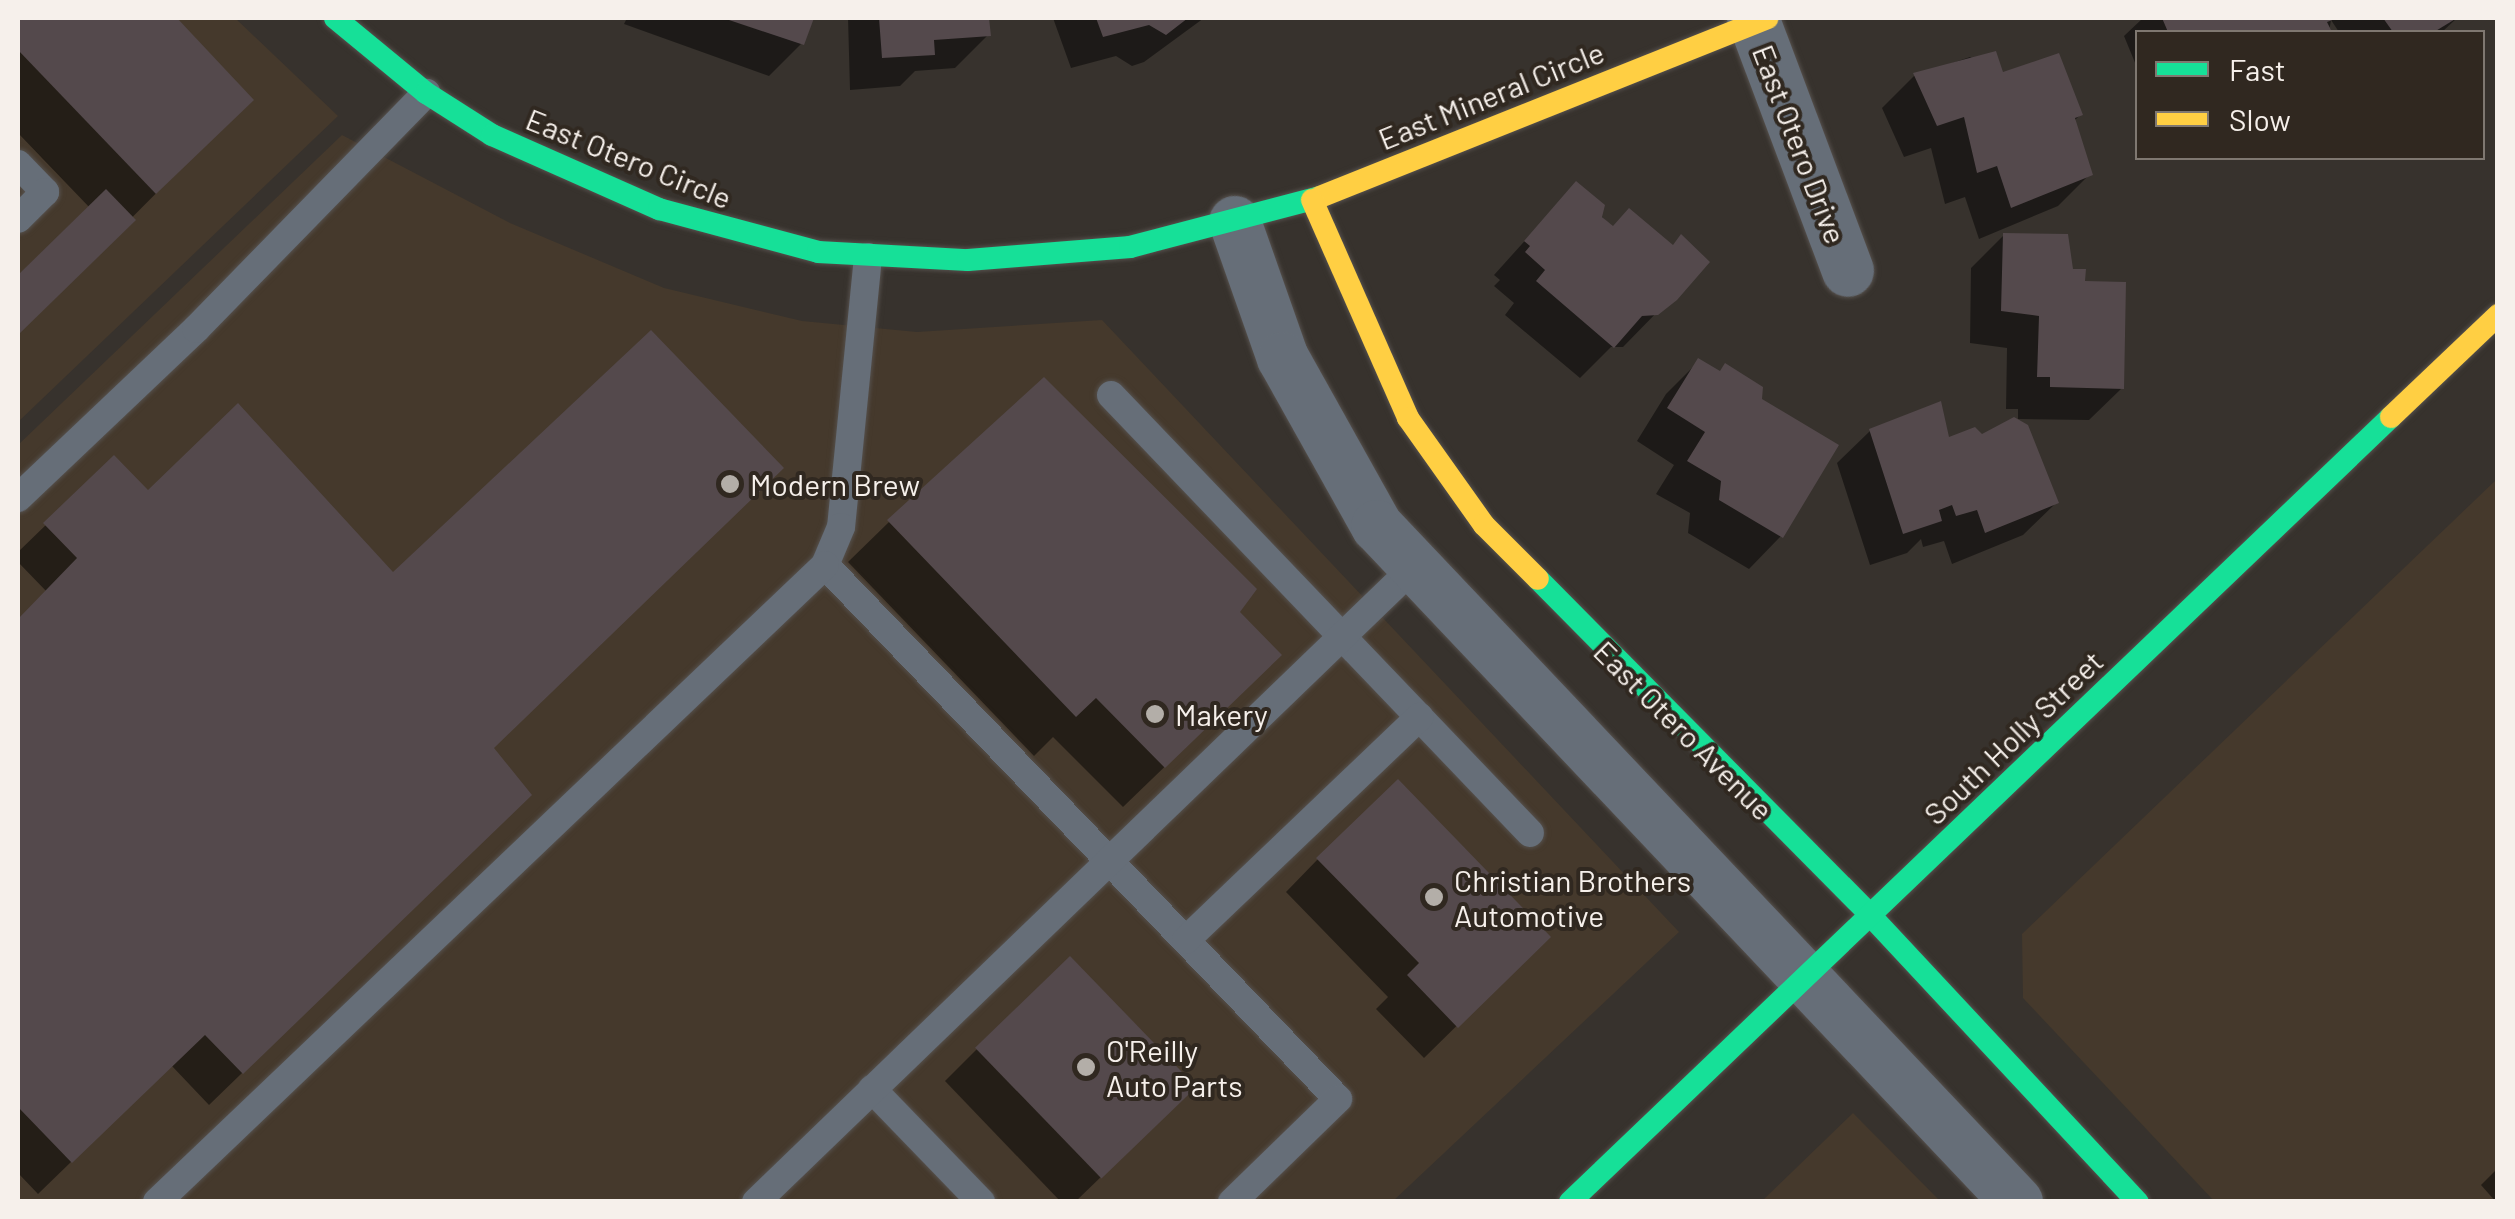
<!DOCTYPE html>
<html>
<head>
<meta charset="utf-8">
<style>
	body { margin:0 }
	#map { position:relative; width:2515px; height:1219px; overflow:hidden; background:#37322d; font-family:Barlow,sans-serif }
	div>[style] { position:absolute }
	.built>* { inset:0; background:#45392c }
	.shadow>* { inset:0; background:#0007 }
	.building>* { inset:0; background:#54494c; transform-origin:0 0 }
	.roads { filter:drop-shadow(0 0 2px #55504c) drop-shadow(0 0 2px #55504c) }
	.lane>* { height:28px; margin:-14px; padding:0 14px; transform-origin:14px; border-radius:14px; background:#666e78 }
	.street>* { height:52px; margin:-26px; padding:0 26px; transform-origin:26px; border-radius:26px; background:#666e78 }
	.fast>* { height:22px; margin:-11px; padding:0 11px; transform-origin:11px; border-radius:11px; background:#16e098 }
	.slow>* { height:22px; margin:-11px; padding:0 11px; transform-origin:11px; border-radius:11px; background:#ffcf43 }
	.dots>* { width:28px; height:28px; translate:-50% -50%; box-sizing:border-box; border:5px solid #302820; border-radius:50% }
	span { translate:-50% -50%; white-space:nowrap; text-align:center; line-height:1.15; -webkit-text-stroke:8px #302820; paint-order:stroke }
	.street-label { font-size:30px; color:#f6f0eb }
	.poi-label { font-size:30px; color:#f6f0eb }
	.left { translate:0 -50%; text-align:left }
	.frame { position:absolute; inset:0; border:20px solid #f6f0eb; pointer-events:none }
	.legend { position:absolute; left:2135px; top:30px; width:350px; height:130px; box-sizing:border-box; background:#302820; border:2px solid #7f7871; margin:0; padding:12px 18px; list-style:none; font-size:30px; color:#f6f0eb }
	.legend li { display:flex; align-items:center; gap:20px; height:50px }
	.legend b { width:50px; border:2px solid #7f7871 }
</style>
</head>
<body>
<div id="map">
	<div class="built">
		<div style="clip-path:polygon(18px 18px,235px 18px,338px 116px,18px 422px)"></div>
		<div style="clip-path:polygon(342px 135px,510px 223px,664px 288px,802px 321px,917px 332px,1102px 320px,1679px 932px,1393px 1201px,18px 1202px,18px 445px)"></div>
		<div style="clip-path:polygon(2497px 479px,2497px 1201px,2214px 1201px,2023px 998px,2022px 934px)"></div>
		<div style="clip-path:polygon(1853px 1113px,1940px 1201px,1762px 1201px)"></div>
	</div>
	<div class="shadow">
		<div style="clip-path:polygon(18px 18px,174px 18px,250px 99px,18px 332px,18px 278px,90px 208px,18px 133px)"></div>
		<div style="clip-path:polygon(627px 18px,811px 18px,801px 44px,769px 76px,624px 24px)"></div>
		<div style="clip-path:polygon(848px 18px,987px 18px,988px 35px,955px 68px,915px 71px,900px 86px,850px 90px)"></div>
		<div style="clip-path:polygon(1053px 18px,1204px 18px,1144px 62px,1132px 66px,1116px 56px,1071px 68px)"></div>
		<div style="clip-path:polygon(2143px 18px,2457px 18px,2442px 32px,2339px 32px,2331px 20px,2329px 32px,2138px 32px,2138px 70px,2124px 36px)"></div>
		<div style="clip-path:polygon(1970px 57px,2080px 115px,2074px 121px,2090px 174px,2058px 206px,1979px 239px,1965px 197px,1945px 204px,1931px 148px,1904px 157px,1882px 108px,1914px 76px)"></div>
		<div style="clip-path:polygon(1576px 184px,1612px 229px,1706px 262px,1623px 347px,1611px 347px,1580px 378px,1505px 315px,1514px 303px,1494px 286px,1500px 280px,1494px 275px)"></div>
		<div style="clip-path:polygon(2004px 235px,2083px 284px,2122px 388px,2089px 420px,2018px 419px,2018px 409px,2006px 409px,2007px 348px,1970px 343px,1971px 268px)"></div>
		<div style="clip-path:polygon(1699px 361px,1760px 400px,1781px 536px,1749px 569px,1688px 533px,1690px 513px,1656px 494px,1674px 465px,1637px 441px,1666px 394px)"></div>
		<div style="clip-path:polygon(1870px 431px,1947px 440px,2056px 503px,2023px 535px,1952px 564px,1944px 541px,1923px 547px,1921px 539px,1907px 553px,1870px 565px,1837px 463px)"></div>
		<div style="clip-path:polygon(114px 459px,148px 494px,491px 748px,496px 827px,209px 1105px,171px 1065px,38px 1194px,18px 1173px,18px 622px,47px 592px,18px 562px,18px 552px)"></div>
		<div style="clip-path:polygon(889px 522px,1237px 612px,1238px 696px,1123px 807px,1053px 737px,1034px 756px,848px 562px)"></div>
		<div style="clip-path:polygon(1318px 859px,1547px 937px,1424px 1058px,1376px 1009px,1388px 997px,1286px 892px)"></div>
		<div style="clip-path:polygon(977px 1049px,1160px 1120px,1075px 1202px,1061px 1202px,945px 1081px)"></div>
		<div style="clip-path:polygon(2498px 1168px,2498px 1202px,2496px 1202px,2481px 1185px)"></div>
	</div>
	<div class="building">
		<div style="clip-path:polygon(18px 18px,177px 18px,254px 100px,156px 194px,18px 50px)"></div>
		<div style="clip-path:polygon(723px 18px,814px 18px,804px 45px)"></div>
		<div style="clip-path:polygon(879px 18px,989px 18px,991px 36px,934px 40px,935px 55px,882px 58px)"></div>
		<div style="clip-path:polygon(1096px 18px,1188px 18px,1166px 35px,1149px 25px,1103px 37px)"></div>
		<div style="clip-path:polygon(2162px 18px,2338px 18px,2327px 22px,2332px 32px,2168px 32px)"></div>
		<div style="clip-path:polygon(2383px 18px,2457px 18px,2434px 32px,2393px 32px)"></div>
		<div style="clip-path:polygon(1996px 51px,2003px 72px,2059px 53px,2083px 115px,2075px 118px,2093px 175px,2011px 208px,1997px 166px,1977px 173px,1964px 117px,1937px 126px,1913px 73px)"></div>
		<div style="clip-path:polygon(1576px 181px,1605px 205px,1602px 217px,1613px 226px,1629px 208px,1673px 245px,1681px 234px,1710px 262px,1677px 300px,1658px 315px,1642px 316px,1614px 348px,1536px 281px,1545px 270px,1525px 252px,1530px 246px,1524px 241px)"></div>
		<div style="clip-path:polygon(106px 189px,136px 220px,18px 335px,18px 275px)"></div>
		<div style="clip-path:polygon(2003px 233px,2068px 234px,2073px 269px,2086px 269px,2085px 281px,2126px 282px,2124px 389px,2050px 387px,2050px 377px,2037px 377px,2039px 316px,2001px 311px)"></div>
		<div style="clip-path:polygon(651px 330px,784px 468px,494px 748px,532px 795px,243px 1074px,205px 1035px,72px 1163px,18px 1107px,18px 619px,77px 558px,43px 523px,114px 455px,148px 490px,238px 403px,393px 572px)"></div>
		<div style="clip-path:polygon(1698px 358px,1720px 371px,1725px 363px,1763px 387px,1762px 399px,1839px 445px,1783px 538px,1719px 500px,1721px 481px,1687px 461px,1705px 432px,1667px 408px)"></div>
		<div style="clip-path:polygon(1044px 377px,1257px 589px,1240px 612px,1282px 655px,1165px 768px,1096px 698px,1076px 717px,887px 520px)"></div>
		<div style="clip-path:polygon(1941px 401px,1949px 437px,1975px 427px,1982px 434px,2014px 417px,2028px 425px,2059px 503px,1985px 533px,1977px 510px,1956px 516px,1952px 505px,1939px 510px,1942px 521px,1903px 534px,1869px 429px)"></div>
		<div style="clip-path:polygon(1398px 779px,1551px 937px,1458px 1028px,1407px 975px,1419px 963px,1316px 858px)"></div>
		<div style="left:1070px;top:956px;width:182px;height:132px;rotate:46deg"></div>
	</div>
	<div class="roads">
		<div class="lane">
			<div style="left:18px;top:164px;width:39px;rotate:46deg"></div>
			<div style="left:45px;top:192px;width:38px;rotate:135deg"></div>
			<div style="left:868px;top:257px;width:271px;rotate:95.7deg"></div>
			<div style="left:841px;top:527px;width:41px;rotate:112.8deg"></div>
			<div style="left:825px;top:565px;width:740px;rotate:46.15deg"></div>
			<div style="left:1338px;top:1099px;width:148px;rotate:135.8deg"></div>
			<div style="left:1111px;top:395px;width:606px;rotate:46.27deg"></div>
			<div style="left:18px;top:498px;width:245px;rotate:-43.5deg"></div>
			<div style="left:196px;top:329px;width:330px;rotate:-45.7deg"></div>
			<div style="left:1186px;top:940px;width:323px;rotate:-43.7deg"></div>
			<div style="left:872px;top:1089px;width:157px;rotate:46deg"></div>
			<div style="left:157px;top:1202px;width:923px;rotate:-43.64deg"></div>
			<div style="left:756px;top:1202px;width:912px;rotate:-43.98deg"></div>
		</div>
		<div class="street">
			<div style="left:1753px;top:18px;width:270px;rotate:69.4deg"></div>
			<div style="left:1235px;top:222px;width:144px;rotate:70.6deg"></div>
			<div style="left:1283px;top:358px;width:193px;rotate:60.8deg"></div>
			<div style="left:1377px;top:526px;width:931px;rotate:46.57deg"></div>
		</div>
		<div class="fast">
			<div style="left:335px;top:18px;width:118px;rotate:39.5deg"></div>
			<div style="left:426px;top:93px;width:78px;rotate:32.5deg"></div>
			<div style="left:492px;top:135px;width:183px;rotate:23.9deg"></div>
			<div style="left:659px;top:209px;width:165px;rotate:15.1deg"></div>
			<div style="left:818px;top:252px;width:150px;rotate:3.1deg"></div>
			<div style="left:968px;top:260px;width:163px;rotate:-4.6deg"></div>
			<div style="left:1130px;top:247px;width:196px;rotate:-14.7deg"></div>
			<div style="left:1538px;top:579px;width:472px;rotate:45.3deg"></div>
			<div style="left:1870px;top:915px;width:393px;rotate:47deg"></div>
			<div style="left:1570px;top:1202px;width:1136px;rotate:-43.72deg"></div>
		</div>
		<div class="slow">
			<div style="left:1320px;top:197px;width:482px;rotate:-21.8deg"></div>
			<div style="left:1312px;top:200px;width:238px;rotate:66.2deg"></div>
			<div style="left:1408px;top:418px;width:131px;rotate:54.6deg"></div>
			<div style="left:1484px;top:525px;width:76px;rotate:45deg"></div>
			<div style="left:2391px;top:417px;width:148px;rotate:-43.6deg"></div>
		</div>
	</div>
	<div class="dots">
		<div style="left:730px;top:484px;background:#b3aea8"></div>
		<div style="left:1155px;top:714px;background:#b3aea8"></div>
		<div style="left:1434px;top:897px;background:#b3aea8"></div>
		<div style="left:1086px;top:1067px;background:#b3aea8"></div>
	</div>
	<div class="street-label">
		<span style="left:1491px;top:95px;rotate:-22deg">East Mineral Circle</span>
		<span style="left:1800px;top:144px;rotate:69deg">East Otero Drive</span>
		<span style="left:629px;top:158px;rotate:22deg">East Otero Circle</span>
		<span style="left:1684px;top:730px;rotate:45deg">East Otero Avenue</span>
		<span style="left:2013px;top:737px;rotate:-44deg">South Holly Street</span>
	</div>
	<div class="poi-label">
		<span class="left" style="left:750px;top:484px">Modern Brew</span>
		<span class="left" style="left:1175px;top:714px">Makery</span>
		<span class="left" style="left:1454px;top:897px">Christian Brothers<br>Automotive</span>
		<span class="left" style="left:1106px;top:1067px">O'Reilly<br>Auto Parts</span>
	</div>
	<div class="frame"></div>
	<ul class="legend">
	<li><b style="height:12px;background:#16e098"></b>Fast</li>
	<li><b style="height:12px;background:#ffcf43"></b>Slow</li>
	</ul>
</div>
</body>
</html>
